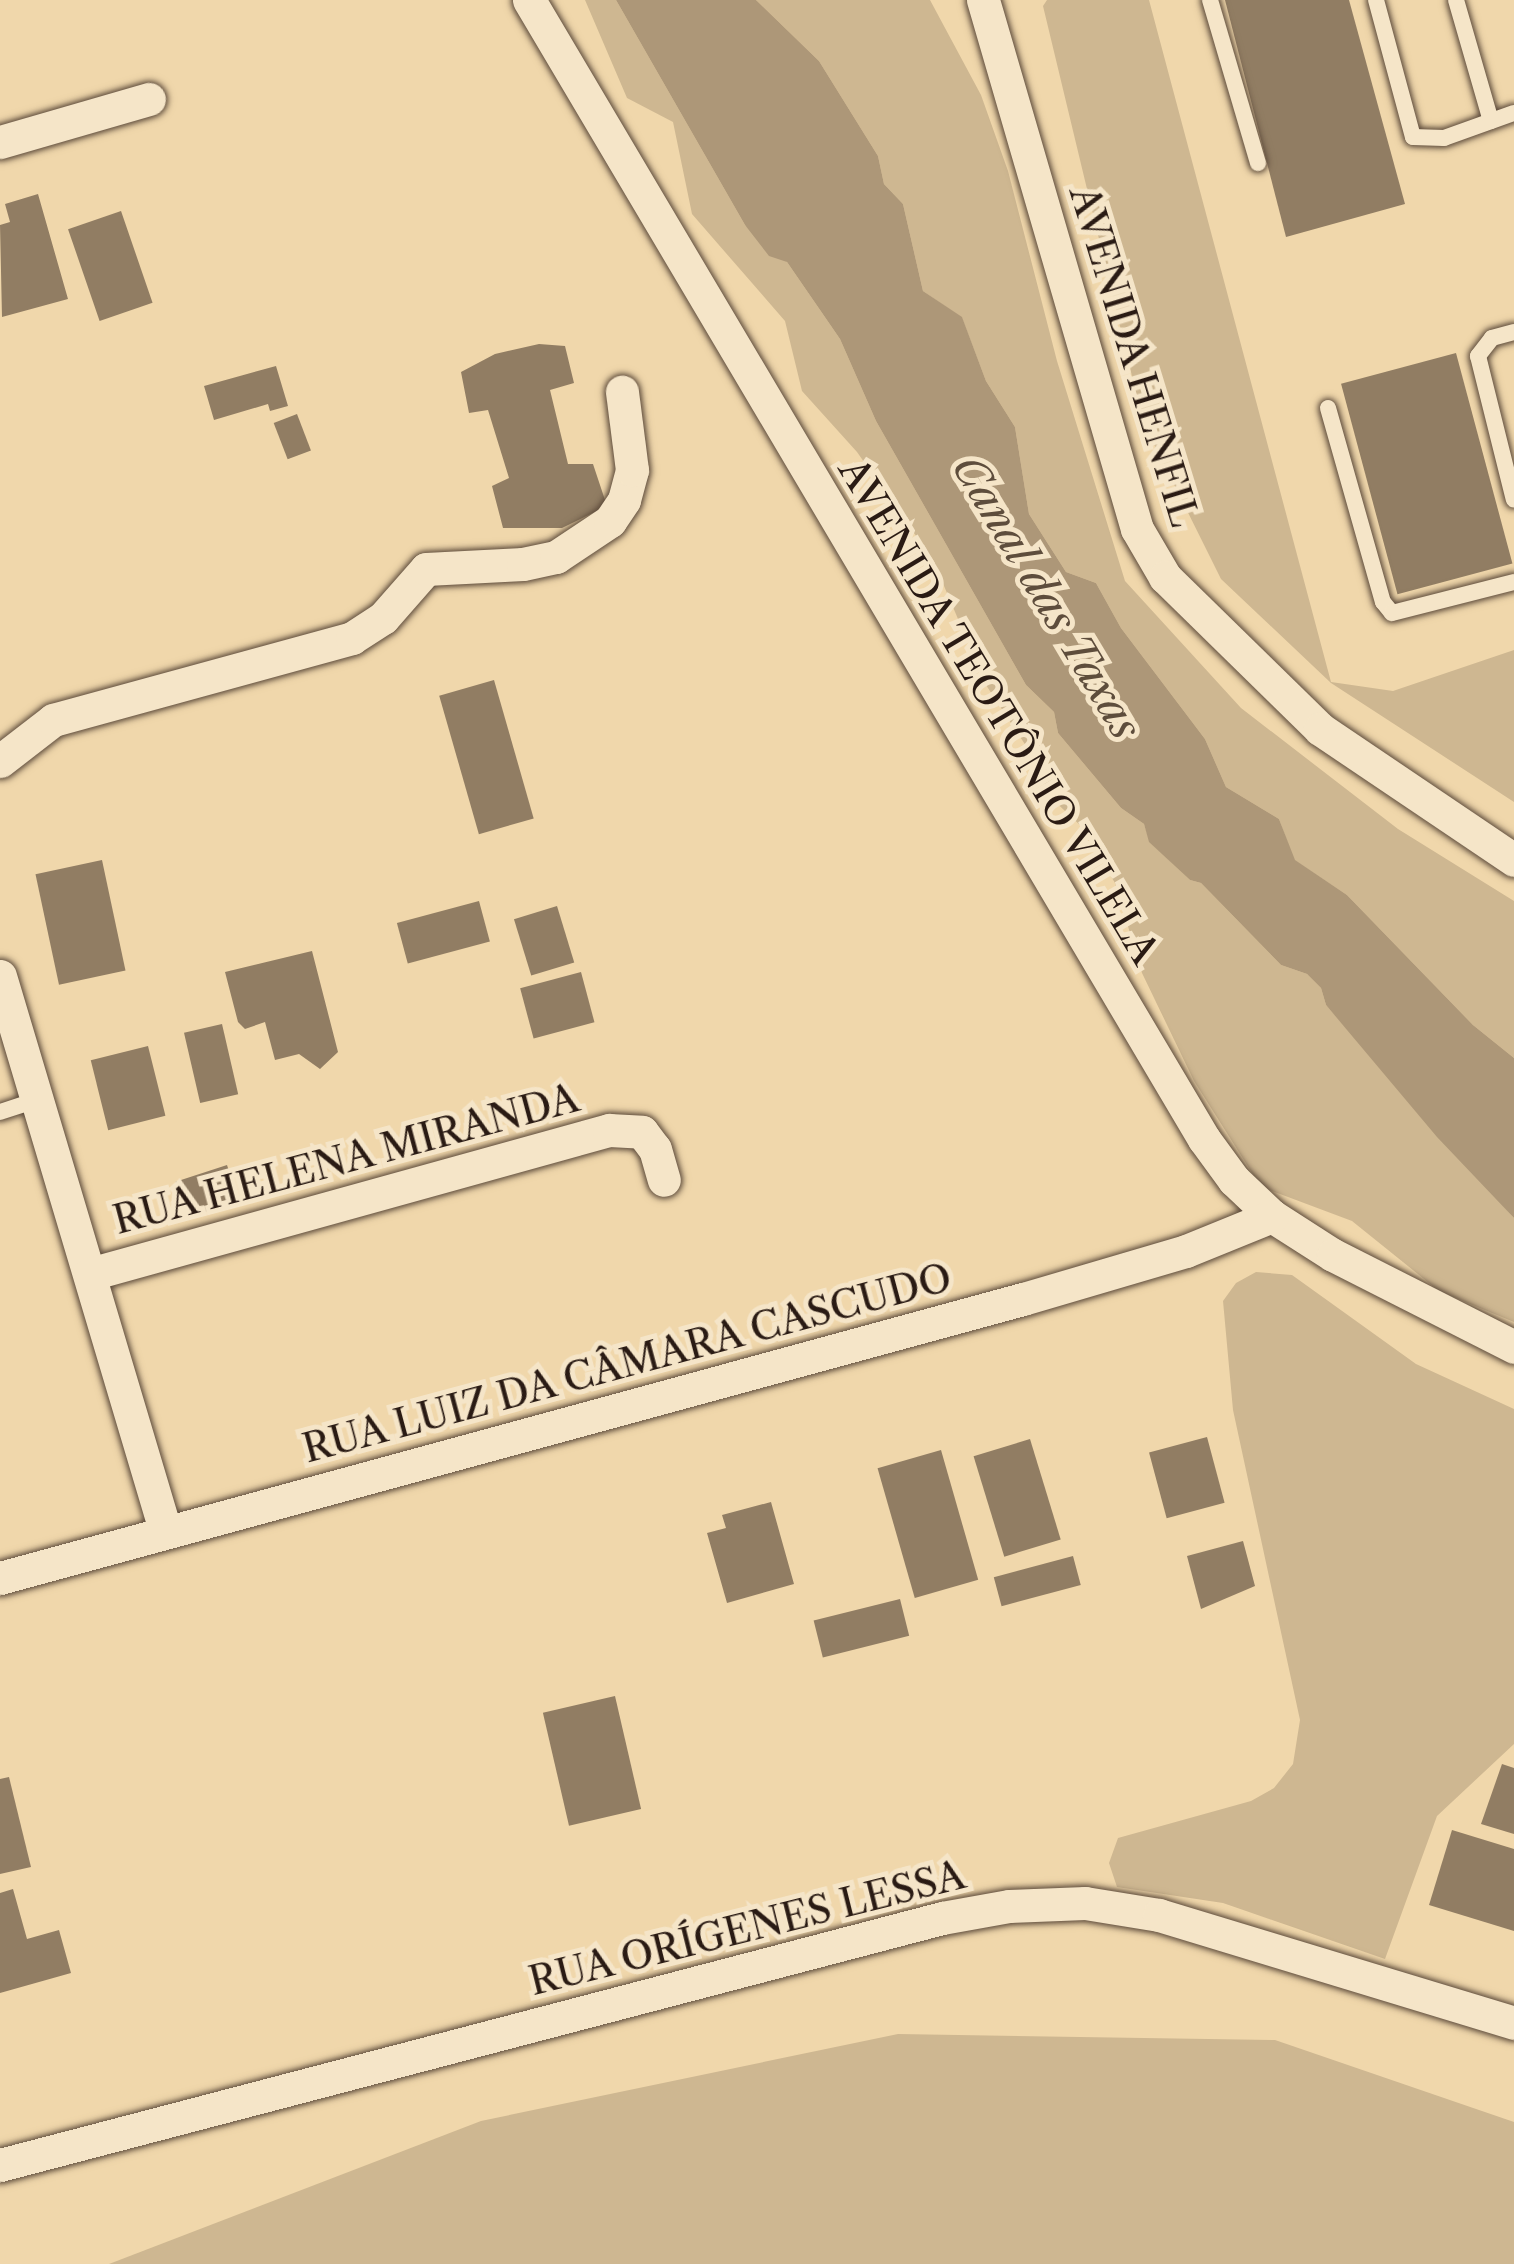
<!DOCTYPE html>
<html>
<head>
<meta charset="utf-8">
<style>
	body { margin:0 }
	#map { position:relative; width:1514px; height:2264px; overflow:hidden; background:#f0d7ab; font-family:"Libre Caslon Text",serif }
	div>[style] { position:absolute }
	.green>* { inset:0; background:#ceb791 }
	.water>* { inset:0; background:#ad9778 }
	.building>* { inset:0; background:#917d63; transform-origin:0 0 }
	.roads { filter:drop-shadow(0 0 3px #5c4a3a) drop-shadow(0 0 3px #5c4a3a) }
	.service>* { height:16px; margin:-8px; padding:0 8px; transform-origin:8px; border-radius:8px; background:#f5e5c8 }
	.minor>* { height:33px; margin:-16.5px; padding:0 16.5px; transform-origin:16.5px; border-radius:16.5px; background:#f5e5c8 }
	span { translate:-50% -50%; white-space:nowrap; text-align:center; line-height:1.15; -webkit-text-stroke:10px #f5e5c8; paint-order:stroke }
	.street-label { font-size:39px; color:#2a1b14 }
	.water-label { font-size:42px; color:#5e4d3c; font-style:italic }
</style>
</head>
<body>
<div id="map">
	<div class="green">
		<div style="clip-path:polygon(585px 0,616px 0,745px 225px,787px 262px,840px 339px,876px 421px,1026px 685px,1054px 712px,1058px 733px,1121px 808px,1144px 824px,1150px 842px,1190px 880px,1201px 883px,1281px 965px,1307px 974px,1321px 988px,1326px 1005px,1514px 1218px,1514px 1322px,1439px 1291px,1352px 1221px,1261px 1187px,1194px 1081px,1142px 973px,1115px 883px,1081px 826px,1048px 795px,1034px 758px,986px 685px,933px 560px,857px 452px,802px 391px,785px 321px,692px 214px,673px 122px,627px 98px)"></div>
		<div style="clip-path:polygon(756px 0,930px 0,981px 95px,1008px 171px,1057px 361px,1125px 581px,1241px 708px,1398px 829px,1514px 901px,1514px 1058px,1473px 1025px,1347px 895px,1294px 860px,1279px 819px,1226px 787px,1205px 739px,1121px 628px,1096px 583px,1066px 572px,1029px 514px,1015px 427px,986px 381px,962px 318px,923px 291px,903px 204px,884px 184px,878px 156px,819px 61px)"></div>
		<div style="clip-path:polygon(1047px 0,1149px 0,1331px 682px,1393px 691px,1514px 650px,1514px 802px,1331px 683px,1221px 579px,1143px 422px,1043px 6px)"></div>
		<div style="clip-path:polygon(1256px 1272px,1292px 1275px,1416px 1364px,1514px 1409px,1514px 1744px,1437px 1816px,1385px 1959px,1223px 1903px,1117px 1887px,1109px 1863px,1118px 1838px,1251px 1801px,1274px 1788px,1293px 1764px,1300px 1720px,1233px 1410px,1223px 1301px,1236px 1283px)"></div>
		<div style="clip-path:polygon(898px 2034px,1275px 2040px,1514px 2122px,1514px 2264px,109px 2264px,481px 2121px)"></div>
	</div>
	<div class="water">
		<div style="clip-path:polygon(616px 0,756px 0,819px 61px,878px 156px,884px 184px,903px 204px,923px 291px,962px 317px,986px 381px,1015px 427px,1029px 514px,1066px 572px,1096px 583px,1121px 628px,1205px 739px,1226px 787px,1279px 819px,1295px 860px,1347px 895px,1473px 1025px,1514px 1058px,1514px 1218px,1437px 1137px,1326px 1005px,1321px 988px,1307px 974px,1281px 965px,1201px 883px,1190px 880px,1149px 842px,1144px 824px,1121px 808px,1058px 733px,1054px 712px,1026px 685px,876px 421px,840px 339px,787px 262px,769px 256px,745px 225px)"></div>
	</div>
	<div class="building">
		<div style="clip-path:polygon(1225px 0,1349px 0,1405px 204px,1286px 237px)"></div>
		<div style="clip-path:polygon(38px 194px,68px 299px,2px 317px,0 225px,10px 222px,5px 204px)"></div>
		<div style="left:121px;top:211px;width:97px;height:56px;rotate:71deg"></div>
		<div style="clip-path:polygon(539px 344px,565px 346px,574px 383px,550px 390px,568px 464px,593px 464px,607px 506px,562px 528px,503px 528px,492px 486px,509px 478px,488px 410px,469px 413px,461px 372px,495px 354px)"></div>
		<div style="left:1456px;top:353px;width:218px;height:119px;rotate:75deg"></div>
		<div style="clip-path:polygon(276px 366px,288px 406px,270px 411px,268px 404px,214px 420px,204px 386px)"></div>
		<div style="left:297px;top:414px;width:39px;height:25px;rotate:69deg"></div>
		<div style="left:494px;top:680px;width:144px;height:57px;rotate:74deg"></div>
		<div style="left:102px;top:860px;width:113px;height:68px;rotate:78deg"></div>
		<div style="left:479px;top:901px;width:42px;height:85px;rotate:75deg"></div>
		<div style="left:557px;top:906px;width:59px;height:45px;rotate:73deg"></div>
		<div style="clip-path:polygon(312px 951px,338px 1052px,320px 1069px,299px 1054px,275px 1060px,265px 1022px,245px 1029px,238px 1022px,225px 972px)"></div>
		<div style="left:581px;top:972px;width:52px;height:63px;rotate:75deg"></div>
		<div style="left:222px;top:1024px;width:72px;height:39px;rotate:77deg"></div>
		<div style="left:148px;top:1046px;width:72px;height:59px;rotate:76deg"></div>
		<div style="left:227px;top:1165px;width:38px;height:54px;rotate:72deg"></div>
		<div style="left:1207px;top:1437px;width:68px;height:60px;rotate:75deg"></div>
		<div style="left:1030px;top:1439px;width:105px;height:59px;rotate:73deg"></div>
		<div style="left:941px;top:1450px;width:135px;height:66px;rotate:74deg"></div>
		<div style="clip-path:polygon(771px 1502px,794px 1584px,727px 1603px,707px 1533px,726px 1528px,722px 1515px)"></div>
		<div style="clip-path:polygon(1243px 1541px,1255px 1586px,1201px 1609px,1187px 1556px)"></div>
		<div style="left:1073px;top:1556px;width:30px;height:82px;rotate:75deg"></div>
		<div style="left:900px;top:1599px;width:38px;height:89px;rotate:76deg"></div>
		<div style="left:615px;top:1696px;width:116px;height:74px;rotate:77deg"></div>
		<div style="clip-path:polygon(1502px 1764px,1514px 1768px,1514px 1834px,1481px 1824px)"></div>
		<div style="clip-path:polygon(9px 1777px,31px 1867px,0 1874px,0 1779px)"></div>
		<div style="clip-path:polygon(1452px 1830px,1514px 1849px,1514px 1931px,1429px 1905px)"></div>
		<div style="clip-path:polygon(13px 1889px,27px 1939px,59px 1930px,71px 1973px,0 1993px,0 1893px)"></div>
	</div>
	<div class="roads">
		<div class="service">
			<div style="left:1210px;top:0;width:170px;rotate:73.6deg"></div>
			<div style="left:1376px;top:0;width:142px;rotate:74.9deg"></div>
			<div style="left:1413px;top:137px;width:31px;rotate:2deg"></div>
			<div style="left:1444px;top:138px;width:74px;rotate:-19.7deg"></div>
			<div style="left:1456px;top:0;width:126px;rotate:73.9deg"></div>
			<div style="left:1514px;top:332px;width:23px;rotate:165deg"></div>
			<div style="left:1492px;top:338px;width:23px;rotate:128deg"></div>
			<div style="left:1478px;top:356px;width:148px;rotate:76deg"></div>
			<div style="left:1328px;top:408px;width:202px;rotate:74.2deg"></div>
			<div style="left:1383px;top:602px;width:14px;rotate:51deg"></div>
			<div style="left:1392px;top:613px;width:126px;rotate:-14.3deg"></div>
			<div style="left:0;top:1112px;width:39px;rotate:-18deg"></div>
		</div>
		<div class="minor">
			<div style="left:529px;top:0;width:1324px;rotate:59.35deg"></div>
			<div style="left:1204px;top:1139px;width:51px;rotate:53.8deg"></div>
			<div style="left:1234px;top:1180px;width:52px;rotate:43.5deg"></div>
			<div style="left:1272px;top:1216px;width:72px;rotate:32.6deg"></div>
			<div style="left:1333px;top:1255px;width:203px;rotate:26.9deg"></div>
			<div style="left:983px;top:0;width:551px;rotate:73.77deg"></div>
			<div style="left:1137px;top:529px;width:56px;rotate:59.7deg"></div>
			<div style="left:1165px;top:577px;width:217px;rotate:44.4deg"></div>
			<div style="left:1320px;top:729px;width:234px;rotate:34deg"></div>
			<div style="left:0;top:142px;width:155px;rotate:-16.1deg"></div>
			<div style="left:0;top:761px;width:67px;rotate:-37.7deg"></div>
			<div style="left:53px;top:720px;width:310px;rotate:-15.3deg"></div>
			<div style="left:352px;top:638px;width:37px;rotate:-33deg"></div>
			<div style="left:383px;top:618px;width:65px;rotate:-48.7deg"></div>
			<div style="left:426px;top:569px;width:97px;rotate:-3deg"></div>
			<div style="left:523px;top:564px;width:34px;rotate:-12deg"></div>
			<div style="left:556px;top:557px;width:65px;rotate:-33.7deg"></div>
			<div style="left:610px;top:521px;width:25px;rotate:-56deg"></div>
			<div style="left:624px;top:500px;width:31px;rotate:-75deg"></div>
			<div style="left:632px;top:470px;width:79px;rotate:-97.3deg"></div>
			<div style="left:0;top:976px;width:578px;rotate:73.41deg"></div>
			<div style="left:90px;top:1274px;width:539px;rotate:-15.51deg"></div>
			<div style="left:609px;top:1130px;width:33px;rotate:3deg"></div>
			<div style="left:642px;top:1132px;width:21px;rotate:53deg"></div>
			<div style="left:655px;top:1149px;width:32px;rotate:74deg"></div>
			<div style="left:0;top:1578px;width:1060px;rotate:-15.26deg"></div>
			<div style="left:1023px;top:1299px;width:170px;rotate:-16.4deg"></div>
			<div style="left:1186px;top:1251px;width:93px;rotate:-22.1deg"></div>
			<div style="left:0;top:2165px;width:974px;rotate:-14.69deg"></div>
			<div style="left:942px;top:1918px;width:68px;rotate:-10.2deg"></div>
			<div style="left:1009px;top:1906px;width:76px;rotate:-2.3deg"></div>
			<div style="left:1085px;top:1903px;width:75px;rotate:9.2deg"></div>
			<div style="left:1159px;top:1915px;width:371px;rotate:16.9deg"></div>
		</div>
	</div>
	<div class="street-label">
		<span style="left:1134px;top:356px;rotate:73deg">AVENIDA HENFIL</span>
		<span style="left:999px;top:711px;rotate:59deg">AVENIDA TEOTÔNIO VILELA</span>
		<span style="left:346px;top:1159px;rotate:-15deg">RUA HELENA MIRANDA</span>
		<span style="left:627px;top:1363px;rotate:-15deg">RUA LUIZ DA CÂMARA CASCUDO</span>
		<span style="left:747px;top:1928px;rotate:-14deg">RUA ORÍGENES LESSA</span>
	</div>
	<div class="water-label">
		<span style="left:1047px;top:597px;rotate:59deg">Canal das Taxas</span>
	</div>
</div>
</body>
</html>
